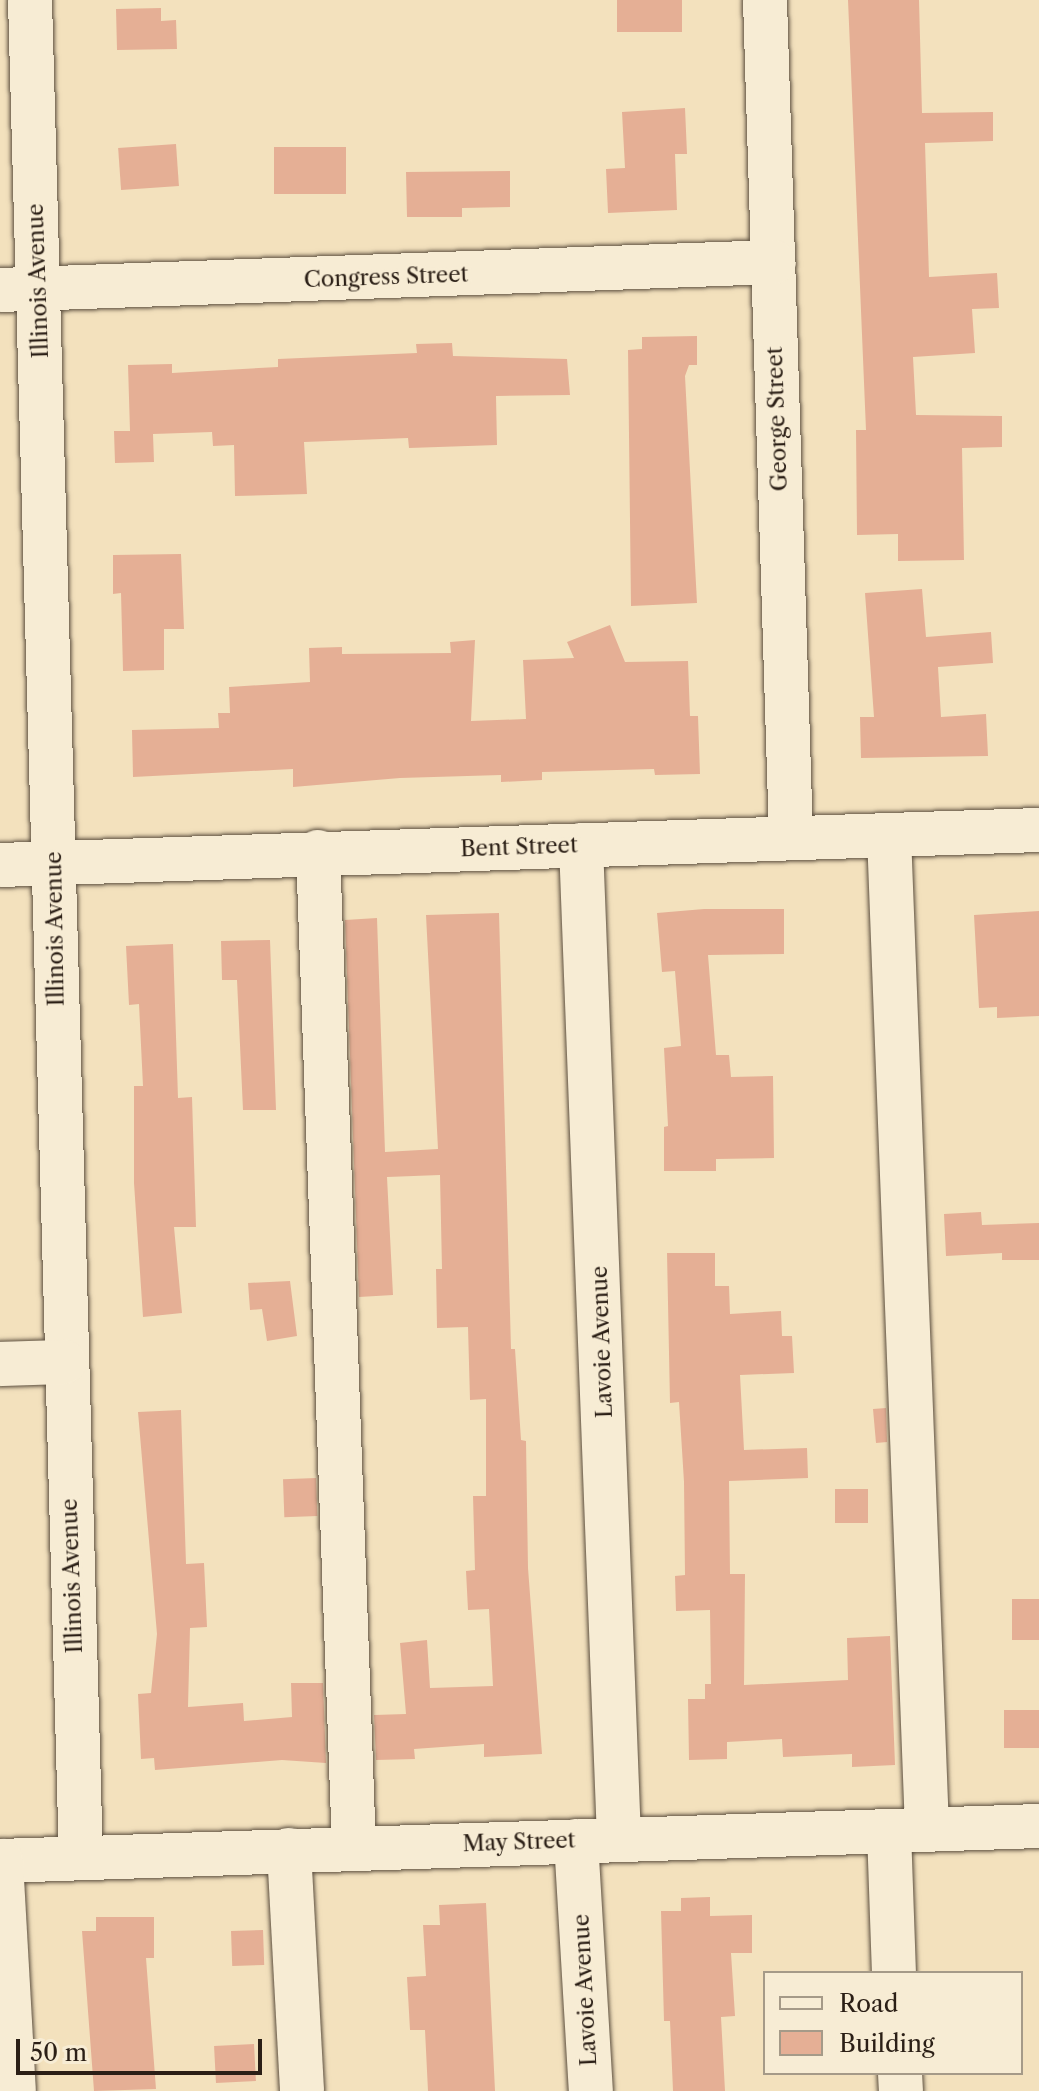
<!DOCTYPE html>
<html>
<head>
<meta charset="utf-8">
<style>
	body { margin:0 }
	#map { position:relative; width:1039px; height:2091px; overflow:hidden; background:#f3e1bd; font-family:"Libre Caslon Text",serif }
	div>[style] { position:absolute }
	.building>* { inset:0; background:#e5af95; transform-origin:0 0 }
	.roads { filter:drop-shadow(0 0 2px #5d5040) drop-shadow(0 0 2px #5d5040) }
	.minor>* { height:44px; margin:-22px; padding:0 22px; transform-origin:22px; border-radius:22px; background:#f7ecd4 }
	span { translate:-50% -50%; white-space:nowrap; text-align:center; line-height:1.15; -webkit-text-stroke:6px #f7ecd4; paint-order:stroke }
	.street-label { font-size:22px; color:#2b1f16 }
	.legend { position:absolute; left:763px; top:1971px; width:260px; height:104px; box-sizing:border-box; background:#f7ecd4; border:2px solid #a59a88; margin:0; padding:10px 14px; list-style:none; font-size:24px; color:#2b1f16 }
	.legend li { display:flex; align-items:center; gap:16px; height:40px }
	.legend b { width:40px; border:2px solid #a59a88 }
	.scale { position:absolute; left:16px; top:2039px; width:246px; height:36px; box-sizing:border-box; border:4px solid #2b1f16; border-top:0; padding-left:10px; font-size:24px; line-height:28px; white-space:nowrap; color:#2b1f16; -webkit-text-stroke:6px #f7ecd4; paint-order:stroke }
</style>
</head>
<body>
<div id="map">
	<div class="building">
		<div style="left:617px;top:0;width:65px;height:32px"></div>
		<div style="clip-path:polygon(848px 0,919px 0,922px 113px,993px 112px,993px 141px,925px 143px,929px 277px,997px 273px,999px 308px,972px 309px,975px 353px,913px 357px,916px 415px,1002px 416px,1002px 447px,962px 448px,964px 560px,898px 561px,898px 534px,857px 535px,856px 430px,866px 430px)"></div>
		<div style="clip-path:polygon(161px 8px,161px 21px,176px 20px,177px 49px,117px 50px,116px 9px)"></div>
		<div style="clip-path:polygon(685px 108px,687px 154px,675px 154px,677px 210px,608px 213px,606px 169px,625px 168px,622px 112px)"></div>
		<div style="left:176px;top:144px;width:42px;height:58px;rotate:86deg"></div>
		<div style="left:274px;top:147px;width:72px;height:47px"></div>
		<div style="clip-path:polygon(510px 171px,510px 207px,462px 208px,462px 217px,407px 217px,406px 172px)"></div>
		<div style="clip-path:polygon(697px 336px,697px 365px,689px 365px,685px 376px,697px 603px,631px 606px,628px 350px,642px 349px,642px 337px)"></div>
		<div style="clip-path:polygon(452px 343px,453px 356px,567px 359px,570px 395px,496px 396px,497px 445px,409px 448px,408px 438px,304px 442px,307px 494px,235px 496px,234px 445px,213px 446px,212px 432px,153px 434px,154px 462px,115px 463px,114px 431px,130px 431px,128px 365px,172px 364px,172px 373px,278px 367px,278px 359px,417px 353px,416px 344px)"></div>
		<div style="clip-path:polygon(181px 554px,184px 629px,164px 629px,164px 670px,123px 671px,121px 593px,113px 594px,113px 555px)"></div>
		<div style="clip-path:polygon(922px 589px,926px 637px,991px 632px,993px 663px,938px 667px,941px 717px,986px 714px,988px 756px,861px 758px,860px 717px,874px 717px,865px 593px)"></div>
		<div style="clip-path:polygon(610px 625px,625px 662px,688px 661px,690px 716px,698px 716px,700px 774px,655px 775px,654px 769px,542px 772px,542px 780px,501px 782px,501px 775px,400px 778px,293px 787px,293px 769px,133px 777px,132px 730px,219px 728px,218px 713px,230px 713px,229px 687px,310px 682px,309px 648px,342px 647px,342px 654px,451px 653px,450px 642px,475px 640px,471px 721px,526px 719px,523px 660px,574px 658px,567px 642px)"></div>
		<div style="clip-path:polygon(704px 909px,784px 909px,784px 954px,708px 955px,716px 1055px,729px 1055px,731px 1077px,773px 1076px,774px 1158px,716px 1159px,716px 1171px,664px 1171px,664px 1127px,668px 1126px,664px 1048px,681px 1046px,675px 971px,662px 972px,657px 913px)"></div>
		<div style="clip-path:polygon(1039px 911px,1039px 1016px,997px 1018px,997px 1007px,979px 1008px,974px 915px)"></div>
		<div style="clip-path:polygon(499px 913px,511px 1349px,515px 1349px,521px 1440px,526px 1441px,528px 1568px,542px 1754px,484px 1757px,484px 1744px,414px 1749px,415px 1759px,376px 1760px,374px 1715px,406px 1714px,400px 1643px,427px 1640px,430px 1688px,493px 1686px,489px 1609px,468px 1610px,466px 1571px,475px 1570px,473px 1496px,486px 1496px,486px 1399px,470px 1400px,468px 1327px,437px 1328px,436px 1269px,442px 1269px,440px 1175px,387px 1177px,393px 1295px,359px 1297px,345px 920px,377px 918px,385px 1152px,438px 1149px,426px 915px)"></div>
		<div style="clip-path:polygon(270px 940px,276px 1110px,243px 1110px,237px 980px,222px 980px,221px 941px)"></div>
		<div style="clip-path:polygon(173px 944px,178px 1098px,192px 1097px,196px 1227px,174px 1227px,182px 1313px,143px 1317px,134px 1183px,134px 1086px,143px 1086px,139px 1004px,129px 1005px,126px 946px)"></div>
		<div style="clip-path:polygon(981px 1212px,982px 1225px,1039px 1223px,1039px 1260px,1002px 1260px,1002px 1253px,946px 1256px,944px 1214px)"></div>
		<div style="clip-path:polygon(667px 1253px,715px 1253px,715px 1286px,729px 1286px,730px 1314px,781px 1311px,782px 1336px,792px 1336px,794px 1373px,740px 1375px,744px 1450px,807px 1448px,808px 1478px,729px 1481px,730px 1574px,745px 1574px,744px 1685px,848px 1680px,847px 1638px,890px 1636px,895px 1765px,852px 1767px,852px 1754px,783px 1757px,782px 1739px,727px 1742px,727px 1759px,689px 1760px,688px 1699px,705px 1699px,705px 1684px,711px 1684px,710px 1610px,676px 1611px,675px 1576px,685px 1575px,684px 1482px,679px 1402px,670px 1403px)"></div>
		<div style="clip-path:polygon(290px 1281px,297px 1336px,267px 1341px,262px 1309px,250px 1310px,248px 1283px)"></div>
		<div style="clip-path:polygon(886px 1408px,887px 1442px,876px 1443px,873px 1409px)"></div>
		<div style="clip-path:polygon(181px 1410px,186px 1564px,204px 1563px,207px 1627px,190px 1628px,188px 1707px,243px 1703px,244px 1721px,292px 1717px,291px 1683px,323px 1683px,326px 1763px,282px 1760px,155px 1770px,154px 1758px,141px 1759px,138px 1694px,151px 1693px,157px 1634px,138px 1412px)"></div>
		<div style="left:316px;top:1478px;width:38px;height:33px;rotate:88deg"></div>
		<div style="left:835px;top:1489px;width:33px;height:34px"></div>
		<div style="left:1039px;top:1599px;width:41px;height:27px;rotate:90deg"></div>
		<div style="left:1039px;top:1710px;width:38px;height:35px;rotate:90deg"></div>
		<div style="clip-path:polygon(710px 1897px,710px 1916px,752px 1915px,752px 1953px,731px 1953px,735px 2016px,721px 2017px,725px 2091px,673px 2091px,670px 2021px,664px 2021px,661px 1911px,681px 1911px,681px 1898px)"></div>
		<div style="clip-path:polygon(486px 1903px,495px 2091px,428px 2091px,425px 2030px,410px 2030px,407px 1977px,426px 1976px,423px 1925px,440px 1925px,439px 1905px)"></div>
		<div style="clip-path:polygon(96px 1917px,154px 1917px,154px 1958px,146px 1958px,156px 2089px,94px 2091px,82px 1931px,96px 1931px)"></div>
		<div style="left:263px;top:1930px;width:35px;height:32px;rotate:88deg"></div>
		<div style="left:254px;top:2044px;width:37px;height:40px;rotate:87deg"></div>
	</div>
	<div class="roads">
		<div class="minor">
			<div style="left:30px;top:0;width:1858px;rotate:88.43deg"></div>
			<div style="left:765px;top:0;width:838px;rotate:88.22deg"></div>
			<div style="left:0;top:290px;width:774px;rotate:-2.07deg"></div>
			<div style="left:889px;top:835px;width:995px;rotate:87.81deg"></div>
			<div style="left:581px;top:845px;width:995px;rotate:87.81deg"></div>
			<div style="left:318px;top:852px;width:997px;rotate:87.93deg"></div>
			<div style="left:0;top:865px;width:1040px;rotate:-1.93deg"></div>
			<div style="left:0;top:1364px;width:64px;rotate:-1.8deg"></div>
			<div style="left:889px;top:1831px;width:142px;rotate:88deg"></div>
			<div style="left:576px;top:1841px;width:250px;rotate:86.6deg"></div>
			<div style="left:289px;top:1850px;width:241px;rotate:86.9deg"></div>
			<div style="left:0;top:1861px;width:1040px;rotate:-1.93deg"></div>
			<div style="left:1px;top:1861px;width:230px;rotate:86.8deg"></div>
			<div style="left:900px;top:2073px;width:18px;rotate:87deg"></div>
		</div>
	</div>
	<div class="street-label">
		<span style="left:386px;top:277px;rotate:-2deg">Congress Street</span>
		<span style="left:38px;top:281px;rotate:-92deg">Illinois Avenue</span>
		<span style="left:777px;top:419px;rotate:-92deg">George Street</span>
		<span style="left:519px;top:847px;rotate:-2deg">Bent Street</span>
		<span style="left:55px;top:929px;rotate:-91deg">Illinois Avenue</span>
		<span style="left:602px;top:1342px;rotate:-92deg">Lavoie Avenue</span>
		<span style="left:72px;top:1576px;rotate:-92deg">Illinois Avenue</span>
		<span style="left:519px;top:1842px;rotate:-2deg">May Street</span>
		<span style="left:585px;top:1990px;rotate:-93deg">Lavoie Avenue</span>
	</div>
	<ul class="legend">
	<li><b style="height:10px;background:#f7ecd4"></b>Road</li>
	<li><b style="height:22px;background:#e5af95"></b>Building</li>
	</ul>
	<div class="scale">50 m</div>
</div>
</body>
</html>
